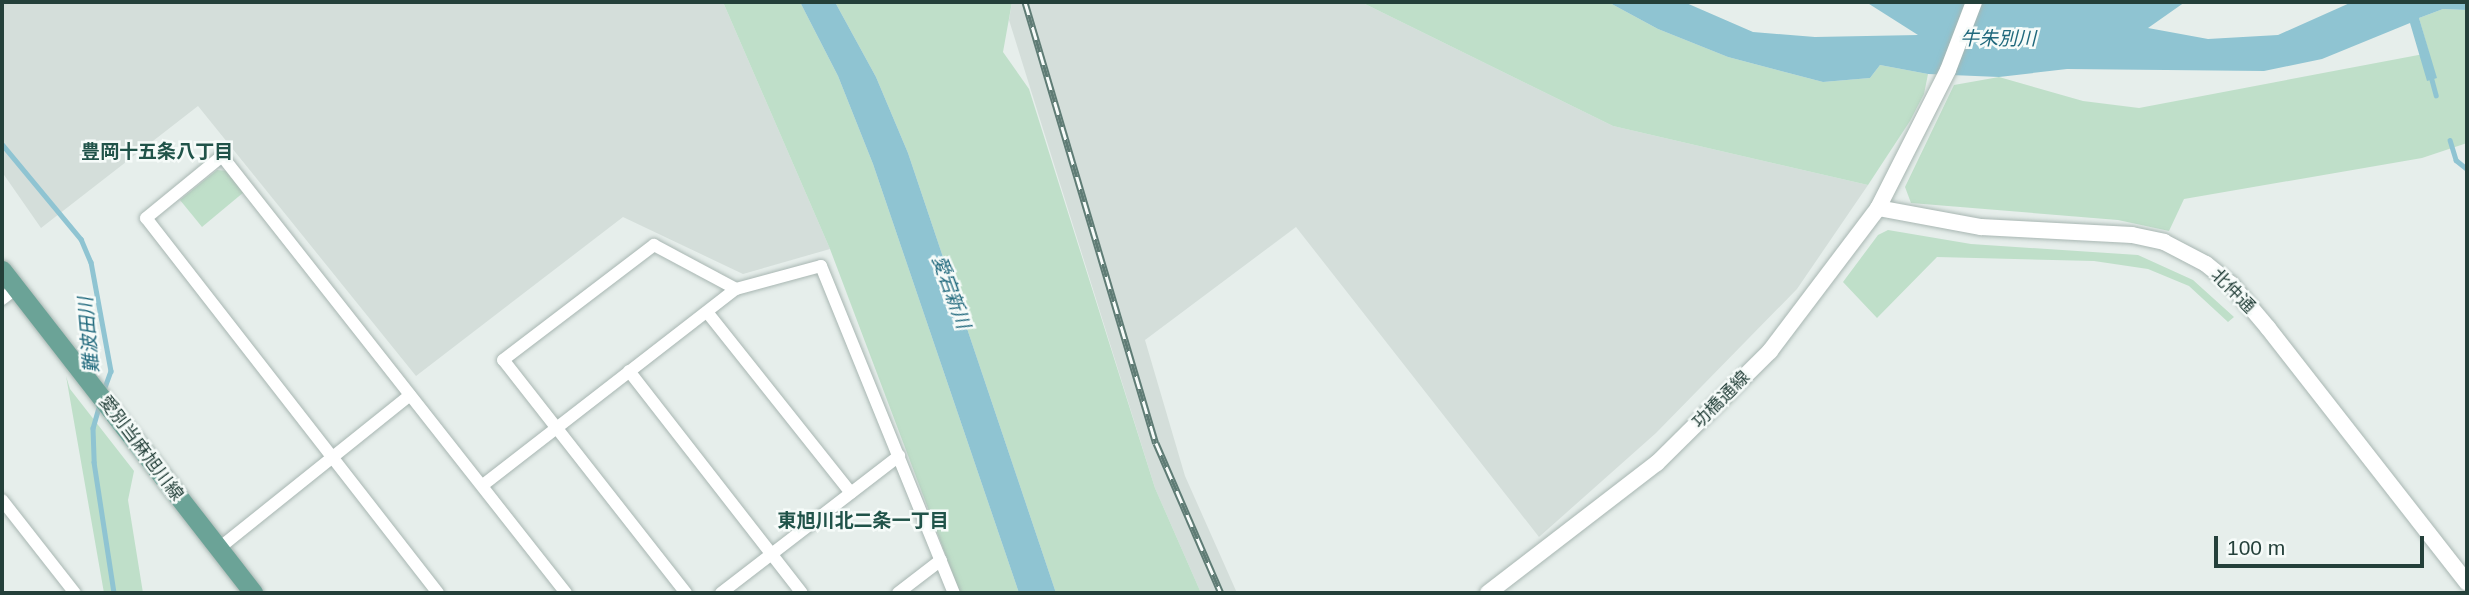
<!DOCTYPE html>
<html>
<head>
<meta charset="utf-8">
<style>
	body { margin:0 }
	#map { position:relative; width:2469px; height:595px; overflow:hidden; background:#e6eeeb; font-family:Arial,"Noto Sans JP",sans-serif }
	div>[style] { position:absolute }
	.built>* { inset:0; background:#d4deda }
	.green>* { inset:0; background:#bfdfc9 }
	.water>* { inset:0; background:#8fc4d2 }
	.stream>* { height:4.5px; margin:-2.25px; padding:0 2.25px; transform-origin:2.25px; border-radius:2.25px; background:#8fc4d2 }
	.roads { filter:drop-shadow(0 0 2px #a8b6b2) drop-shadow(0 0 2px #a8b6b2) }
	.minor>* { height:12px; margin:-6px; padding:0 6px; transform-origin:6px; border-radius:6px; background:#fff }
	.tertiary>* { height:16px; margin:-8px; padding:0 8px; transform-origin:8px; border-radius:8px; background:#fff }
	.primary>* { height:19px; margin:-9.5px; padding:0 9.5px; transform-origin:9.5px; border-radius:9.5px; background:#6ba397 }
	.rail>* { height:7px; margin-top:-3.5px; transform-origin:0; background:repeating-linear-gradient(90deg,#f6fbf9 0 13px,#5f7c75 0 26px); box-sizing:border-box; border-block:2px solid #5f7c75 }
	span { translate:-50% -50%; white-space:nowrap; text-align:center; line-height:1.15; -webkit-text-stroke:5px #f6fbf9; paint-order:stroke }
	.street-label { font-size:18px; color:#24403a }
	.water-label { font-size:19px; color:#1f687c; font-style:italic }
	.neighbourhood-label { font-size:19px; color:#205349; font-weight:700 }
	.frame { position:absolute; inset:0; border:4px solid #24403a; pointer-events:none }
	.scale { position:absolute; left:2214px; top:536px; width:210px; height:32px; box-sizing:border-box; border:4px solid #24403a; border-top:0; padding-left:9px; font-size:21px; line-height:24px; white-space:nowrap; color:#24403a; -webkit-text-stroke:5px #f6fbf9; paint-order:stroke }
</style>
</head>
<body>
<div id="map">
	<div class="built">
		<div style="clip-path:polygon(2px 2px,723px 2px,830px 249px,743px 274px,623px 217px,416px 376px,198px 106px,41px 228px,2px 172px)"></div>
		<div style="clip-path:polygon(1012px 2px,1361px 2px,1613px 126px,1868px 185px,1797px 289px,1656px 433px,1539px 537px,1296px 227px,1145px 340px,1185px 476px,1237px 593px,1201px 593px,1155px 488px,1009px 20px)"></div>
	</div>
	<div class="green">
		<div style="clip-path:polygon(723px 2px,800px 2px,838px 76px,873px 164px,1019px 593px,960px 593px,830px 249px)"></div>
		<div style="clip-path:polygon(835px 2px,1012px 2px,1003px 52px,1029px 89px,1155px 488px,1201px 593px,1056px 593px,908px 153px,876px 77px)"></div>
		<div style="clip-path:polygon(1361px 2px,1608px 2px,1658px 29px,1728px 57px,1823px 82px,1870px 78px,1880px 65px,1928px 74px,1924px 94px,1910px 121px,1868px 185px,1613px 126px)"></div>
		<div style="clip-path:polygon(2443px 9px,2467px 10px,2467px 143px,2422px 158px,2184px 199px,2169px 231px,2118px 220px,1911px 203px,1905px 187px,1954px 85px,1999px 77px,2083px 101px,2139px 108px,2429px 53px,2419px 18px)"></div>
		<div style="clip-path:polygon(217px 170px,229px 171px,244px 192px,202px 227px,180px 200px)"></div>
		<div style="clip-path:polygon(1888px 230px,1971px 244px,2138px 255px,2193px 280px,2234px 317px,2228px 322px,2189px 286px,2148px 269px,2094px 261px,1937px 257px,1877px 318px,1843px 282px,1878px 235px)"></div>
		<div style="clip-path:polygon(66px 376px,70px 389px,134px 471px,128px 500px,143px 593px,104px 593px)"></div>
	</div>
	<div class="water">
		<div style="clip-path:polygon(800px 2px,835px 2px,876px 77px,908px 153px,1056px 593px,1019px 593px,873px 164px,838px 76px)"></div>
		<div style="clip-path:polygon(1608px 2px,1684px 2px,1753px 32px,1815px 37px,1918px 35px,1866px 2px,2185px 2px,2148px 28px,2208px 39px,2278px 35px,2352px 2px,2467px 2px,2467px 10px,2443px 9px,2419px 18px,2437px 78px,2427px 81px,2410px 23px,2322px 59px,2264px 71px,2067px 69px,1999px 77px,1928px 74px,1880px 65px,1870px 78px,1823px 82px,1728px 57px,1658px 29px)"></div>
	</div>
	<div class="stream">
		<div style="left:2431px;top:76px;width:20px;rotate:75deg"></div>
		<div style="left:2450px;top:140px;width:21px;rotate:73deg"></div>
		<div style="left:2456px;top:160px;width:14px;rotate:39deg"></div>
		<div style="left:2px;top:144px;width:124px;rotate:50.3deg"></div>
		<div style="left:81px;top:239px;width:25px;rotate:67deg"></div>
		<div style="left:91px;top:262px;width:111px;rotate:79.6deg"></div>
		<div style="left:111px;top:371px;width:23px;rotate:110deg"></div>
		<div style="left:100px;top:404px;width:25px;rotate:106deg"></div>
		<div style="left:93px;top:428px;width:34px;rotate:88deg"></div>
		<div style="left:94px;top:462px;width:133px;rotate:81.3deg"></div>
	</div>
	<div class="roads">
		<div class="minor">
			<div style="left:2px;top:299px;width:18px;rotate:-38deg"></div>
			<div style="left:707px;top:312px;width:231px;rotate:51.5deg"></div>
			<div style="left:629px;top:371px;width:281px;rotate:52.1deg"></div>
			<div style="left:483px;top:485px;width:320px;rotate:-37.8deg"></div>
			<div style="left:736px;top:289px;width:88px;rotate:-15.1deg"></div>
			<div style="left:821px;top:266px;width:353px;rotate:67.9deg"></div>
			<div style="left:2px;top:500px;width:118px;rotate:51.9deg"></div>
			<div style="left:218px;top:549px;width:246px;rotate:-38.7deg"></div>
			<div style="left:438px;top:593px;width:475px;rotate:-127.9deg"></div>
			<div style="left:146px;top:218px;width:98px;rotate:-39.2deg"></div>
			<div style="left:222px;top:156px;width:556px;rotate:51.79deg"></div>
			<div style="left:686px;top:593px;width:296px;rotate:-128.1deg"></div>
			<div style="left:503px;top:360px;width:190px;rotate:-37.3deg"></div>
			<div style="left:654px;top:245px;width:93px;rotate:28.2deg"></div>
			<div style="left:721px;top:593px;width:225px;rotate:-37.6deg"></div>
			<div style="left:898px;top:593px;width:54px;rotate:-37.5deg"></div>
		</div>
		<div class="tertiary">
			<div style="left:1878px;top:208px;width:105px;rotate:10.5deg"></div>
			<div style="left:1981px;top:227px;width:151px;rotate:3deg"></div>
			<div style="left:2132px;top:235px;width:33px;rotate:12deg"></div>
			<div style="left:2164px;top:242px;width:47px;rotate:27.6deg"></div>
			<div style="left:2206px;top:264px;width:32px;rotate:39deg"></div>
			<div style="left:2231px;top:284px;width:57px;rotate:49.9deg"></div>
			<div style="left:2268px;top:328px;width:323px;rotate:52deg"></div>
			<div style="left:1488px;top:593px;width:213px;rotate:-37.6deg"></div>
			<div style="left:1657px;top:463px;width:159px;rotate:-44.7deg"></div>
			<div style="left:1770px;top:351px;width:179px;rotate:-52.9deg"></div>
			<div style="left:1878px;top:208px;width:155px;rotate:-63.1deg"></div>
			<div style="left:1948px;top:70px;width:73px;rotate:-69.1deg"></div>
		</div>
		<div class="primary">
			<div style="left:2px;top:270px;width:409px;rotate:52.1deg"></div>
		</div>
	</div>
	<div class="rail">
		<div style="left:1025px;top:2px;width:460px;rotate:73.5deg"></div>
		<div style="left:1156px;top:443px;width:163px;rotate:66.6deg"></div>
	</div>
	<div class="street-label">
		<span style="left:2233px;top:291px;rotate:45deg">北仲通</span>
		<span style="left:1721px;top:400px;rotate:-45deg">功橋通線</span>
		<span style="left:141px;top:448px;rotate:53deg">愛別当麻旭川線</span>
	</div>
	<div class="water-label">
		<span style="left:1998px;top:39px">牛朱別川</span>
		<span style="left:951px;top:292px;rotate:70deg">愛宕新川</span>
		<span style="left:89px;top:335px;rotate:-95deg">難波田川</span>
	</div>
	<div class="neighbourhood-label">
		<span style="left:157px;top:152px">豊岡十五条八丁目</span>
		<span style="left:863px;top:521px">東旭川北二条一丁目</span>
	</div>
	<div class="frame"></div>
	<div class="scale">100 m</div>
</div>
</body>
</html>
